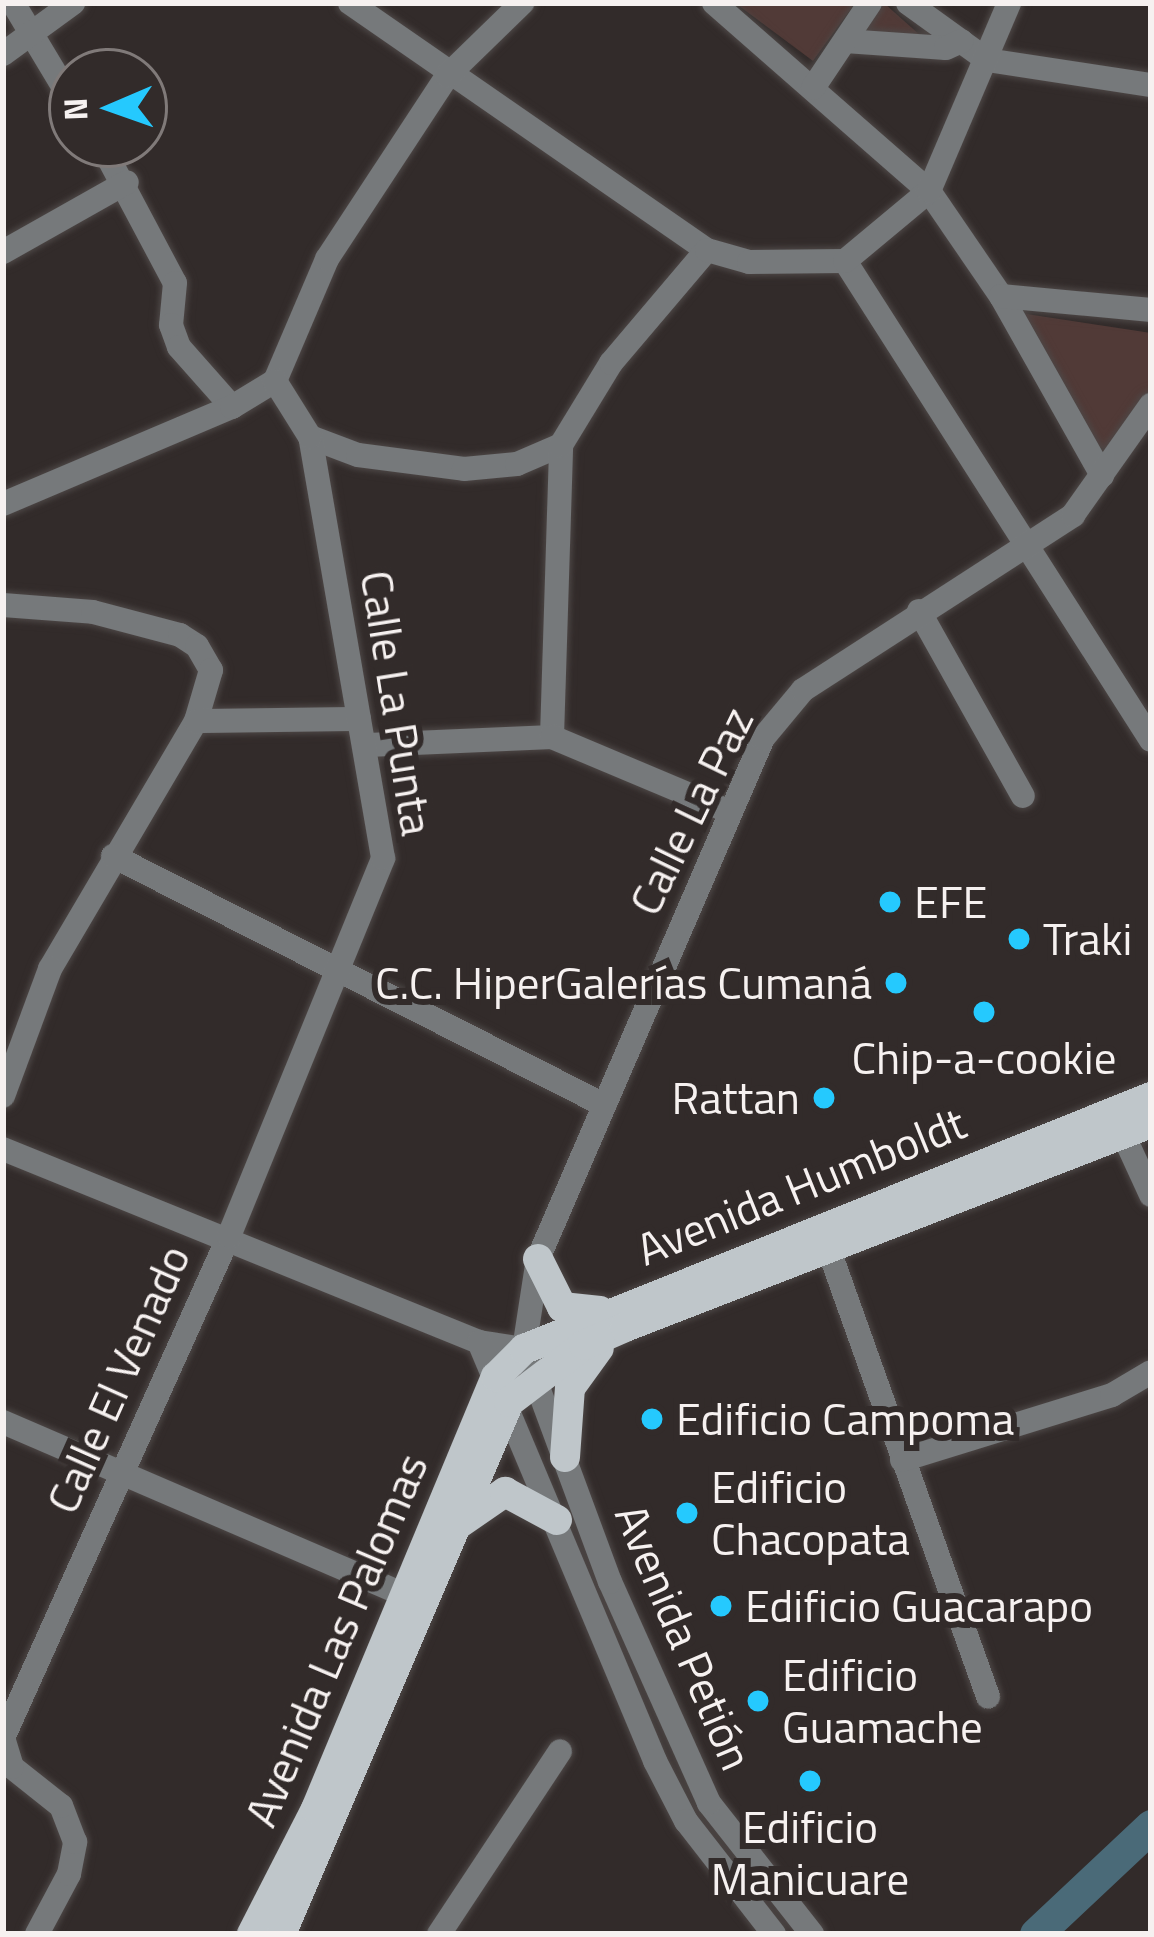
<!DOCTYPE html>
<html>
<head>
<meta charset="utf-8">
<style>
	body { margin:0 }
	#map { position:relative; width:1154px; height:1937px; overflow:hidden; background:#322b2a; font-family:"Titillium Web",sans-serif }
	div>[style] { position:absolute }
	.green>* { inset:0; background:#513a37 }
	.river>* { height:33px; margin:-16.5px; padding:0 16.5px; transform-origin:16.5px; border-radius:16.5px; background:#4a6a78 }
	.roads { filter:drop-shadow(0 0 3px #4d4746) drop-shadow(0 0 3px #4d4746) }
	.minor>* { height:24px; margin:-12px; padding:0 12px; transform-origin:12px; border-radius:12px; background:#76797b }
	.major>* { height:30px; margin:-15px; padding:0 15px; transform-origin:15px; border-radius:15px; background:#bfc6ca }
	.dots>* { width:33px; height:33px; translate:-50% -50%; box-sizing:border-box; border:6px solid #322b2a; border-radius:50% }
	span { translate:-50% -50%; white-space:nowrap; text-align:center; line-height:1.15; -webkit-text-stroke:12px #322b2a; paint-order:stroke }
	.street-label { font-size:45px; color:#f6f1f0 }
	.poi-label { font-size:45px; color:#f6f1f0 }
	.left { translate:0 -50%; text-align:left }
	.right { translate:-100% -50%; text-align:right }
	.frame { position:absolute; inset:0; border:6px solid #f6f1f0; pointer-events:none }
	.north { position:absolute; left:48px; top:48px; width:120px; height:120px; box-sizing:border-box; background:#322b2a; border:3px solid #807a79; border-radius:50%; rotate:268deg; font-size:33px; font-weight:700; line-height:48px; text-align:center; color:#f6f1f0 }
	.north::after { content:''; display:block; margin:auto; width:42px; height:54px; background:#25c9fe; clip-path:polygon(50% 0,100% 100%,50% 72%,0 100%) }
</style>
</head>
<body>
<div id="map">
	<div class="green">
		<div style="clip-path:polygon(735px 3px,855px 3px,813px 61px)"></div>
		<div style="clip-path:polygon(884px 3px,931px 45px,863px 34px)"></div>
		<div style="clip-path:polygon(1020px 313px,1151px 333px,1151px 390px,1108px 450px,1099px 447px)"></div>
	</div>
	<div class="river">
		<div style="left:1036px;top:1934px;width:158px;rotate:-43.2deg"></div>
	</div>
	<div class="roads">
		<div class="minor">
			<div style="left:13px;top:3px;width:114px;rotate:59deg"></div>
			<div style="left:350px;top:3px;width:434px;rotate:34.7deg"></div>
			<div style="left:714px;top:3px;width:286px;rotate:41.2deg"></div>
			<div style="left:929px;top:191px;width:127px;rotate:55.6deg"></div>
			<div style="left:1001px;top:296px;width:206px;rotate:60.6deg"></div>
			<div style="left:908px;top:3px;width:97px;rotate:35.8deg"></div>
			<div style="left:987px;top:60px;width:166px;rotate:8.7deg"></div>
			<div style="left:845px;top:41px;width:101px;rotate:4deg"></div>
			<div style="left:946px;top:48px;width:17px;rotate:-24deg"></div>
			<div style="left:3px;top:54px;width:87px;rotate:-36.1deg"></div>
			<div style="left:813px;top:88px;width:102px;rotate:-56.2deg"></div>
			<div style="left:101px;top:144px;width:157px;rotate:62deg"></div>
			<div style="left:175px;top:283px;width:42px;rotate:95.4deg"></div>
			<div style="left:171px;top:325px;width:23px;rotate:70deg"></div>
			<div style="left:179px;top:347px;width:80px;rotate:48.5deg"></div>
			<div style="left:3px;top:252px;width:142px;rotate:-29.4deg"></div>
			<div style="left:845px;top:261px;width:568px;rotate:57.43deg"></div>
			<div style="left:1001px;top:296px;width:151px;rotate:5.3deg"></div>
			<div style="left:310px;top:437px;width:51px;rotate:20.6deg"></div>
			<div style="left:358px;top:455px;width:107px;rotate:7.5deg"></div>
			<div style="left:464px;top:469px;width:53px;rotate:-5.4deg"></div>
			<div style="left:517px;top:464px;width:48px;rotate:-23.4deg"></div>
			<div style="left:3px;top:504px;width:249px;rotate:-23deg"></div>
			<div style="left:232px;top:407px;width:50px;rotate:-31.2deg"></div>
			<div style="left:275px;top:381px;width:133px;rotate:-66.9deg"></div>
			<div style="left:327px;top:259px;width:219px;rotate:-56.7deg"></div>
			<div style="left:447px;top:76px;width:105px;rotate:-44.2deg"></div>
			<div style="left:3px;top:605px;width:90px;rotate:4.4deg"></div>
			<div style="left:93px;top:612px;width:90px;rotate:14.8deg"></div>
			<div style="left:180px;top:635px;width:20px;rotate:33deg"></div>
			<div style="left:197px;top:646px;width:28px;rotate:60deg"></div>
			<div style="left:211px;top:670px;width:53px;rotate:106.4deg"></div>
			<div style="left:196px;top:721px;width:288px;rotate:120.5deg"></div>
			<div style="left:50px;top:969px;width:135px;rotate:110.3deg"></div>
			<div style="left:919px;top:611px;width:212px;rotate:60.7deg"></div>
			<div style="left:196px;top:721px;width:163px;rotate:-0.7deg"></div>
			<div style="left:552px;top:737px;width:292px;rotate:-88.2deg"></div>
			<div style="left:561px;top:445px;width:96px;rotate:-58.6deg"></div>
			<div style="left:611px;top:363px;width:148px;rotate:-49.7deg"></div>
			<div style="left:707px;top:250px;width:44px;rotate:15.9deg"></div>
			<div style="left:749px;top:262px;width:96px;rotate:-0.6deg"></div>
			<div style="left:845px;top:261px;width:109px;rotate:-39.8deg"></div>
			<div style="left:929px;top:191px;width:204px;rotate:-66.9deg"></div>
			<div style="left:368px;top:745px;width:184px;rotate:-2.5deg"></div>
			<div style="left:552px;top:737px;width:193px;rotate:22.8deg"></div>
			<div style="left:113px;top:856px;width:551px;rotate:26.89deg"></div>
			<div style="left:1123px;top:1134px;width:67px;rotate:65.3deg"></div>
			<div style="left:3px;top:1149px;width:514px;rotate:22.07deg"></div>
			<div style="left:479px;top:1342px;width:46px;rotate:8.8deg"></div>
			<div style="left:824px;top:1236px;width:489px;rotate:70.4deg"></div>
			<div style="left:479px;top:1342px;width:454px;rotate:67.2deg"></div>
			<div style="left:655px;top:1761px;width:68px;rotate:62.7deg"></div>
			<div style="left:686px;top:1821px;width:143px;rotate:52.1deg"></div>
			<div style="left:3px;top:1422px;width:435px;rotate:23.3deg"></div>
			<div style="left:902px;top:1460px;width:220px;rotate:-17.2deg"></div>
			<div style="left:1112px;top:1395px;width:45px;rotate:-30.5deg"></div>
			<div style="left:37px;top:1934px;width:68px;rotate:-61.9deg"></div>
			<div style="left:69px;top:1874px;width:33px;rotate:-79deg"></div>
			<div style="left:75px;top:1842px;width:39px;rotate:-111deg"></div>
			<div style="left:61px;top:1806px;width:63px;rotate:-141.5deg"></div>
			<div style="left:12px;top:1767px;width:30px;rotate:-107deg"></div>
			<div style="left:3px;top:1738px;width:551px;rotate:-65.76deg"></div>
			<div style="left:229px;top:1236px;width:408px;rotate:-67.8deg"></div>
			<div style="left:383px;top:858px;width:427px;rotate:-99.8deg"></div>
			<div style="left:310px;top:437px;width:66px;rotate:-122deg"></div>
			<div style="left:439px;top:1934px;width:219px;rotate:-56.5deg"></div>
			<div style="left:812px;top:1934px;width:167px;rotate:-128.2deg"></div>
			<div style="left:709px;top:1803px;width:242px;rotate:-114.1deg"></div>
			<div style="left:610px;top:1582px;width:248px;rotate:-110.3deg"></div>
			<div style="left:524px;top:1349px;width:91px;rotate:-81.2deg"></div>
			<div style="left:538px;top:1259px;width:568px;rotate:-66.64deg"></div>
			<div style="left:763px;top:738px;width:62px;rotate:-50.2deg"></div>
			<div style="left:803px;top:690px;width:322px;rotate:-32.9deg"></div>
			<div style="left:1073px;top:515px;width:135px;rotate:-54.7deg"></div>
		</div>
		<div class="major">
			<div style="left:538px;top:1259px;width:54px;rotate:63.4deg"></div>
			<div style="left:562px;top:1307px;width:38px;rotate:6deg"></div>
			<div style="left:565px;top:1457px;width:69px;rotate:-85.9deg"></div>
			<div style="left:570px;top:1388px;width:49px;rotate:-54.1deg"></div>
			<div style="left:460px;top:1523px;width:55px;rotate:-34.6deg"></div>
			<div style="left:505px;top:1492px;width:59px;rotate:28.3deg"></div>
			<div style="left:252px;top:1934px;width:140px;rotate:-62.9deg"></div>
			<div style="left:316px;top:1809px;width:468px;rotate:-67.4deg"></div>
			<div style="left:496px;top:1377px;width:40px;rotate:-45deg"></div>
			<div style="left:524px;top:1349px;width:676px;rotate:-21.9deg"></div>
			<div style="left:281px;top:1934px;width:579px;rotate:-66.8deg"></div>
			<div style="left:509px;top:1402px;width:94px;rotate:-37.2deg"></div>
			<div style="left:584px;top:1345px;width:45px;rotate:-23.7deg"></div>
			<div style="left:625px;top:1327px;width:564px;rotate:-21.2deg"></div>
		</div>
	</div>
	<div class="dots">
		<div style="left:890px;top:902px;background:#25c9fe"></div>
		<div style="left:1019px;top:939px;background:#25c9fe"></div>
		<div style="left:896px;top:983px;background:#25c9fe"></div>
		<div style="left:984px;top:1012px;background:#25c9fe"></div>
		<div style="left:824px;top:1098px;background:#25c9fe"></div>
		<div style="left:652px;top:1419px;background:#25c9fe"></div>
		<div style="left:687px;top:1513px;background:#25c9fe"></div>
		<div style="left:721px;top:1606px;background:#25c9fe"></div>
		<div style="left:758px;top:1701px;background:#25c9fe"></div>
		<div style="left:810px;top:1781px;background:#25c9fe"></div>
	</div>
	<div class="street-label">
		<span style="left:397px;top:703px;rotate:81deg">Calle La Punta</span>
		<span style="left:691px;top:811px;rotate:-64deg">Calle La Paz</span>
		<span style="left:801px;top:1186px;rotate:-22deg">Avenida Humboldt</span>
		<span style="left:118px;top:1379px;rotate:-66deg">Calle El Venado</span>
		<span style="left:684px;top:1637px;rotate:67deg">Avenida Petión</span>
		<span style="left:336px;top:1640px;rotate:-67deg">Avenida Las Palomas</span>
	</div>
	<div class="poi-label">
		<span class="left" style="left:914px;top:902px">EFE</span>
		<span class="left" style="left:1043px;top:939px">Traki</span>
		<span class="right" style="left:872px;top:983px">C.C. HiperGalerías Cumaná</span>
		<span style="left:984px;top:1058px">Chip-a-cookie</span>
		<span class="right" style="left:800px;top:1098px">Rattan</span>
		<span class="left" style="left:676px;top:1419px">Edificio Campoma</span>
		<span class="left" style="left:711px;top:1513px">Edificio<br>Chacopata</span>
		<span class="left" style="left:745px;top:1606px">Edificio Guacarapo</span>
		<span class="left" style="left:782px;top:1701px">Edificio<br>Guamache</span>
		<span style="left:810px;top:1853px">Edificio<br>Manicuare</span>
	</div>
	<div class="frame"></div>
	<div class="north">N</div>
</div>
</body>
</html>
